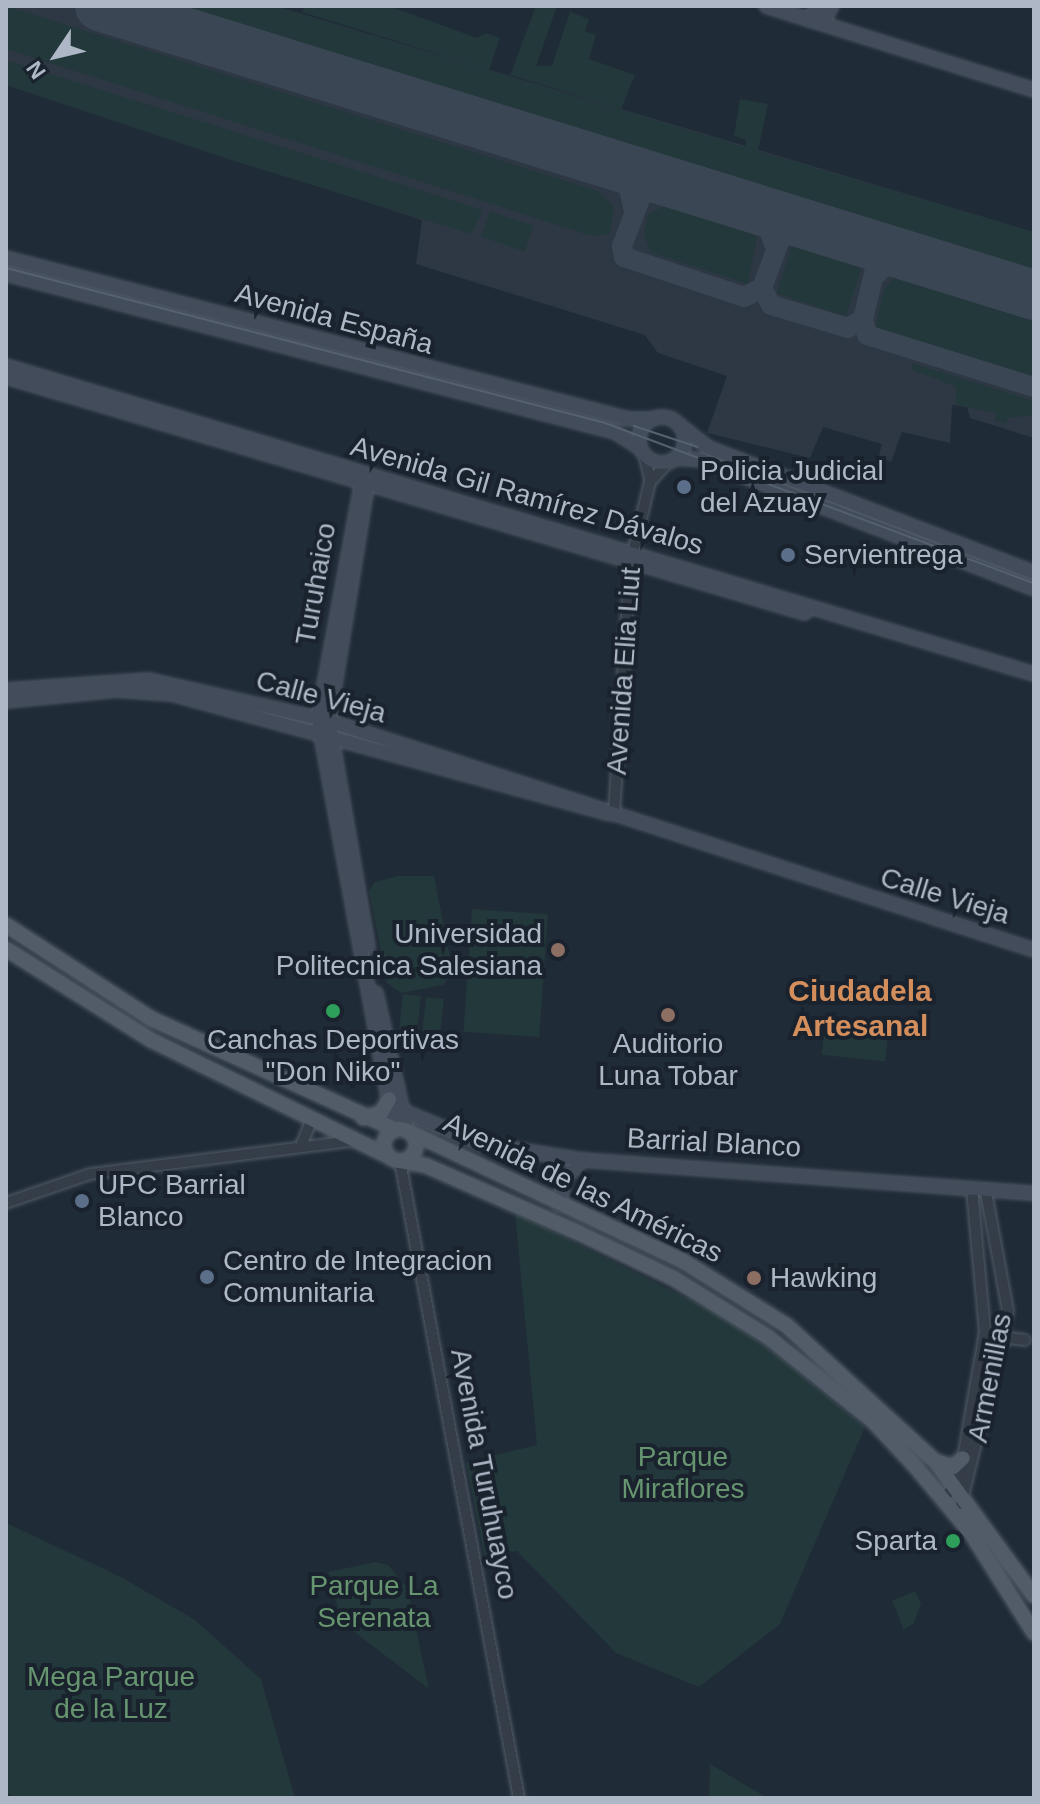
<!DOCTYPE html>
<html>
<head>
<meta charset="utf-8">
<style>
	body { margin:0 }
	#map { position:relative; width:1040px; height:1804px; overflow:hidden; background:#202b38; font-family:Helvetica,sans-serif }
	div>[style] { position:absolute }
	.airport>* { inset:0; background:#2e3845 }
	.green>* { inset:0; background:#23383a; transform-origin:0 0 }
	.taxiway>* { height:20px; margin:-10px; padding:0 10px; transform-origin:10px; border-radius:10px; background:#3b4654 }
	.runway>* { height:50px; margin:-25px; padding:0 25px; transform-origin:25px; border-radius:25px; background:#3b4654 }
	.roads { filter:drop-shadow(0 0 2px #515a66) drop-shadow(0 0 2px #515a66) }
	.tertiary>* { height:10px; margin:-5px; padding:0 5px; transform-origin:5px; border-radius:5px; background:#343d48 }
	.secondary>* { height:12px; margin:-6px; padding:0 6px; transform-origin:6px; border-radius:6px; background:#424c5b }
	.secondary>.ring { margin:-6px; padding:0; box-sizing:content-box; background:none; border:12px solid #424c5b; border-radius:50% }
	.primary>* { height:14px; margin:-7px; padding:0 7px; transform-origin:7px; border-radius:7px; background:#525c68 }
	.primary>.ring { margin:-7px; padding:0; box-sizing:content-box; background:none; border:14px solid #525c68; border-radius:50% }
	.tram>* { height:2px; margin:-1px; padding:0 1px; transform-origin:1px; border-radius:1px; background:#56616f }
	.dots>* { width:22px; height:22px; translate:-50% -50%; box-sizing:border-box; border:4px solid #19222d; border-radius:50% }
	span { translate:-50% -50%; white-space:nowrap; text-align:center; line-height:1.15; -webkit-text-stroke:8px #19222d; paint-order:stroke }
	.street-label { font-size:28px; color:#aeb7c5 }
	.poi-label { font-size:28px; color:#aeb7c5 }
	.left { translate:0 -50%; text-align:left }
	.right { translate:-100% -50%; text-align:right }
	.park-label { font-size:28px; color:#669570 }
	.neighbourhood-label { font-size:30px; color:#d38e5c; font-weight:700 }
	.frame { position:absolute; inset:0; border:8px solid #aeb7c5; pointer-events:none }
	.north { position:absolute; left:16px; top:16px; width:80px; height:80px; -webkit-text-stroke:6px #19222d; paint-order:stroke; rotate:235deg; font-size:22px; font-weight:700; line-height:32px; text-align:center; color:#aeb7c5 }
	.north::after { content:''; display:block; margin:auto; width:28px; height:36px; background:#aeb7c5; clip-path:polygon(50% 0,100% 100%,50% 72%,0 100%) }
</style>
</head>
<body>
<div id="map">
	<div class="airport">
		<div style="clip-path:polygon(6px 6px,275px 6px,1034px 232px,1034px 438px,970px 418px,967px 407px,952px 405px,950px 443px,902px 432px,891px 462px,879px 455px,882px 444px,823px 427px,810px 458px,707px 433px,727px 376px,658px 353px,645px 335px,416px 264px,422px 220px,6px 85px)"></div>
	</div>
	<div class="green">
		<div style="clip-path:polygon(6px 6px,598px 191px,614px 207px,610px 234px,592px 236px,6px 49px)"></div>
		<div style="clip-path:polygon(176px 6px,275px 6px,745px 147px,746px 140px,734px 136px,740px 99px,768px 104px,758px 151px,1034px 232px,1034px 271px)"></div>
		<div style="clip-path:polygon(305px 6px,389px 6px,477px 38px,486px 33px,500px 38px,489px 70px,302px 12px)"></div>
		<div style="clip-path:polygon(536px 6px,557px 6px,536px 66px,552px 66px,570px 12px,589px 19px,585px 31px,596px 35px,589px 59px,635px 75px,621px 109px,510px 75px)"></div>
		<div style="clip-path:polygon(6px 60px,483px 210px,471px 234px,228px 159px,6px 85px)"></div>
		<div style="clip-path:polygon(669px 203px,757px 236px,748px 284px,650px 252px,644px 233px,648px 215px)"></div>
		<div style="left:490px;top:211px;width:46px;height:27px;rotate:19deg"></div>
		<div style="left:792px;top:246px;width:73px;height:50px;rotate:18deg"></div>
		<div style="clip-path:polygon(893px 278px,1034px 321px,1034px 377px,876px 327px,883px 291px)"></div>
		<div style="clip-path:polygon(912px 363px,1034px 401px,1034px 416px,1009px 417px,1006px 424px,995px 421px,996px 413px,956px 405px,956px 387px,911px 369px)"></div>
		<div style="clip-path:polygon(398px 876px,434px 876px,453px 972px,443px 985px,401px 993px,387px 983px,369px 891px,375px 882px)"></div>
		<div style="left:472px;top:909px;width:76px;height:123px;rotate:4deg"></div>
		<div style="left:403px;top:994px;width:18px;height:36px;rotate:6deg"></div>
		<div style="left:426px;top:997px;width:18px;height:35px;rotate:6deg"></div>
		<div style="left:825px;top:1022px;width:64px;height:33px;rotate:6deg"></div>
		<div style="clip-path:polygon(515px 1213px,707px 1308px,767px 1347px,865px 1427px,780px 1624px,699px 1687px,616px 1653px,517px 1551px,484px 1555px,466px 1462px,537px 1445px)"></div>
		<div style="clip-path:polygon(6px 1523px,119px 1576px,195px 1620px,261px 1679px,295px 1798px,14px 1798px,6px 1792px)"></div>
		<div style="clip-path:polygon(376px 1562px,388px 1565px,407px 1588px,429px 1689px,344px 1624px,339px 1613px,328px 1572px)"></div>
		<div style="clip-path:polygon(915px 1591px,921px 1604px,914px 1623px,904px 1630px,892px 1601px)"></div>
		<div style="clip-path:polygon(710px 1764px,764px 1796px,764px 1798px,709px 1798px)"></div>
	</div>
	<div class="taxiway">
		<div style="left:603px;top:162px;width:29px;rotate:35deg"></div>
		<div style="left:627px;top:179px;width:29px;rotate:78deg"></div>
		<div style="left:687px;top:187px;width:27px;rotate:-176deg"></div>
		<div style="left:660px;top:185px;width:20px;rotate:153deg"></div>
		<div style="left:642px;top:194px;width:56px;rotate:111deg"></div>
		<div style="left:622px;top:246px;width:11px;rotate:80deg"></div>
		<div style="left:624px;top:257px;width:126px;rotate:18.4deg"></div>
		<div style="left:744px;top:297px;width:20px;rotate:-27deg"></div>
		<div style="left:762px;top:288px;width:19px;rotate:62deg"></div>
		<div style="left:771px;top:305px;width:80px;rotate:16.6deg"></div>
		<div style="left:848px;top:328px;width:17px;rotate:-31deg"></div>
		<div style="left:863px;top:319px;width:16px;rotate:76deg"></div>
		<div style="left:867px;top:335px;width:175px;rotate:17.3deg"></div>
		<div style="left:744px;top:205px;width:22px;rotate:27deg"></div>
		<div style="left:764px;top:215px;width:31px;rotate:71deg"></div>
		<div style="left:851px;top:238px;width:22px;rotate:32deg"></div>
		<div style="left:870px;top:250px;width:16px;rotate:68deg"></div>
		<div style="left:876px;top:265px;width:56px;rotate:103.5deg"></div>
		<div style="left:877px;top:274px;width:19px;rotate:-47deg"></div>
		<div style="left:890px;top:260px;width:27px;rotate:-2deg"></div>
		<div style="left:762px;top:288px;width:58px;rotate:-69.7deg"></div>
		<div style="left:782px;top:234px;width:33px;rotate:-14deg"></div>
	</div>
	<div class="runway">
		<div style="left:100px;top:6px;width:978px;rotate:17.19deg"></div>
	</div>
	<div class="roads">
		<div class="tertiary">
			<div style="left:644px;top:454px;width:25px;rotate:76deg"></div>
			<div style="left:614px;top:814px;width:250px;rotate:-86.3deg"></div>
			<div style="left:630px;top:565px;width:85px;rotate:-76.5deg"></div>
			<div style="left:650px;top:482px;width:28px;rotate:-48deg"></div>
			<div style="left:301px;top:1146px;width:31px;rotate:-68deg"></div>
			<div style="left:400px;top:1161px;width:648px;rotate:79.42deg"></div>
			<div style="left:6px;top:1203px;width:89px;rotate:-19deg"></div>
			<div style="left:90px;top:1174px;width:265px;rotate:-7.2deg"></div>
			<div style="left:995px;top:1347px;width:17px;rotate:-33deg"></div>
			<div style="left:1009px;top:1338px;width:16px;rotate:7deg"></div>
			<div style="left:943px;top:1498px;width:18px;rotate:-43deg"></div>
			<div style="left:956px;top:1486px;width:29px;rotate:-76deg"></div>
			<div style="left:963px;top:1458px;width:128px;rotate:-80.1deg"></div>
			<div style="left:985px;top:1332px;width:143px;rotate:-95.2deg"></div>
			<div style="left:961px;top:1504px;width:199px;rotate:-76.3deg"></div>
			<div style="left:1008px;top:1311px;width:121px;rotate:-100.5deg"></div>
		</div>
		<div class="secondary">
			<div style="left:766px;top:6px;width:281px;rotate:17.4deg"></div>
			<div style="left:809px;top:20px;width:17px;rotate:-57deg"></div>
			<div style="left:822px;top:23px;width:20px;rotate:-60deg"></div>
			<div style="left:6px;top:258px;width:642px;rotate:14.51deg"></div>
			<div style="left:628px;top:419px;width:23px"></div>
			<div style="left:6px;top:274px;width:629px;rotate:14.54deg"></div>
			<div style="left:615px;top:432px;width:30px;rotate:33deg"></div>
			<div style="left:6px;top:366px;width:1073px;rotate:16.68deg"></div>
			<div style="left:6px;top:377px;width:833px;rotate:16.46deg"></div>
			<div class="ring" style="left:639px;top:417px;width:34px;height:34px"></div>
			<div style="left:678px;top:424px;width:39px;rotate:38deg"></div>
			<div style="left:709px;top:448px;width:348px;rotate:21deg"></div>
			<div style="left:675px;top:458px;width:27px;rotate:4deg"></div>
			<div style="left:702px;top:460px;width:356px;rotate:21.2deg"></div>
			<div style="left:362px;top:481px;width:242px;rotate:100.5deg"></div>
			<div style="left:318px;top:719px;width:417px;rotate:79.5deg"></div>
			<div style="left:6px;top:690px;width:143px;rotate:-4deg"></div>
			<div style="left:149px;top:680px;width:185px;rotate:12.8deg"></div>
			<div style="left:329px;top:721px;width:741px;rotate:17.99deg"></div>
			<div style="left:6px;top:701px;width:111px;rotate:-5.7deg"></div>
			<div style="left:116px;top:690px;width:56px;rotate:4.1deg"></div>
			<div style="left:172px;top:694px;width:454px;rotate:15.3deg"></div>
			<div style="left:368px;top:947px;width:229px;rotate:-99.8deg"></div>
			<div style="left:329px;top:721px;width:244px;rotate:-80.8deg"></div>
			<div style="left:376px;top:993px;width:140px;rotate:77.2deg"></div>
			<div style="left:399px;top:1109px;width:89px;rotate:23.1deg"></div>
			<div style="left:481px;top:1144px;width:102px;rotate:9deg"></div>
			<div style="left:582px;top:1160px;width:453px;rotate:4.2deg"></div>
			<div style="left:559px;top:1205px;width:27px;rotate:-77deg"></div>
			<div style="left:565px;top:1179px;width:25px;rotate:-48deg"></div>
		</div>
		<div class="primary">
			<div style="left:6px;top:925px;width:174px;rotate:32.8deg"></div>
			<div style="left:152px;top:1019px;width:266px;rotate:24.4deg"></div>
			<div style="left:6px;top:949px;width:171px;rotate:32.1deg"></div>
			<div style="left:151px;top:1040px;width:264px;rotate:26.1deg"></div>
			<div style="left:363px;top:1118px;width:19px;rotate:-16deg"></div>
			<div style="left:381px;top:1113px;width:16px;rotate:-60deg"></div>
			<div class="ring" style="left:384px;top:1129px;width:18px;height:18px"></div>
			<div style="left:410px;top:1132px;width:302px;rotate:25.3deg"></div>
			<div style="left:683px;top:1261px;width:121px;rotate:31.9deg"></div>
			<div style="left:786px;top:1325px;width:203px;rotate:42.4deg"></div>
			<div style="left:936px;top:1462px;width:166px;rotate:53.8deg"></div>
			<div style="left:400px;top:1161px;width:27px;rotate:10deg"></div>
			<div style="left:427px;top:1166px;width:166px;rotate:23.8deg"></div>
			<div style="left:579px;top:1233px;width:104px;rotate:25.6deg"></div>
			<div style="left:673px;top:1278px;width:112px;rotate:31.8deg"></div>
			<div style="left:768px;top:1337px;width:136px;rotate:38.7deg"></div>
			<div style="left:874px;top:1422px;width:60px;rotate:47deg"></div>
			<div style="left:915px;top:1466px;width:87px;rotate:50.1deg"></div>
			<div style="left:971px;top:1533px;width:118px;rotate:57.8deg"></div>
			<div style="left:937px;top:1462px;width:17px;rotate:17deg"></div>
			<div style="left:953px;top:1467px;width:13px;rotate:-42deg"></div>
		</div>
	</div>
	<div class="tram">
		<div style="left:6px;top:268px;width:619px;rotate:14.51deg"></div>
		<div style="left:605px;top:423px;width:458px;rotate:20.5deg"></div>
		<div style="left:634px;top:426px;width:67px;rotate:18.2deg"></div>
	</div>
	<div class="dots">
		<div style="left:684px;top:487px;background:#5c6f8a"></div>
		<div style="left:788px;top:555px;background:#5c6f8a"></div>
		<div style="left:558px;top:950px;background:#8d6e63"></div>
		<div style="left:333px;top:1011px;background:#2e9e5b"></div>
		<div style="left:668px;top:1015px;background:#8d6e63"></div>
		<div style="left:82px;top:1201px;background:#5c6f8a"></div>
		<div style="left:207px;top:1277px;background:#5c6f8a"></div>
		<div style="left:754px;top:1278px;background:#8d6e63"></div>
		<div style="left:953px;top:1541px;background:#2e9e5b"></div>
	</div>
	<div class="street-label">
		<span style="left:334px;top:319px;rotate:15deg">Avenida España</span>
		<span style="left:527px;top:496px;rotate:16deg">Avenida Gil Ramírez Dávalos</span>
		<span style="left:316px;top:584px;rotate:-80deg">Turuhaico</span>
		<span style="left:624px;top:671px;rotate:-86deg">Avenida Elia Liut</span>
		<span style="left:321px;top:697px;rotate:15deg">Calle Vieja</span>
		<span style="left:945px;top:896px;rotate:17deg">Calle Vieja</span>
		<span style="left:714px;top:1143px;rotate:3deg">Barrial Blanco</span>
		<span style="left:583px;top:1188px;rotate:26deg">Avenida de las Américas</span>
		<span style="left:990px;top:1378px;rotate:-79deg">Armenillas</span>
		<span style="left:484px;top:1474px;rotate:79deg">Avenida Turuhuayco</span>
	</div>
	<div class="poi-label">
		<span class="left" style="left:700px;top:487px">Policia Judicial<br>del Azuay</span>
		<span class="left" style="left:804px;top:555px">Servientrega</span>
		<span class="right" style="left:542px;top:950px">Universidad<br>Politecnica Salesiana</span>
		<span style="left:333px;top:1056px">Canchas Deportivas<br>"Don Niko"</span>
		<span style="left:668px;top:1060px">Auditorio<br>Luna Tobar</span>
		<span class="left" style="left:98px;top:1201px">UPC Barrial<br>Blanco</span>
		<span class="left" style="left:223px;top:1277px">Centro de Integracion<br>Comunitaria</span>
		<span class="left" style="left:770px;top:1278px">Hawking</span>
		<span class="right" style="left:937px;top:1541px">Sparta</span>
	</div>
	<div class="park-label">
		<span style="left:683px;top:1473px">Parque<br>Miraflores</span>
		<span style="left:374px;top:1602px">Parque La<br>Serenata</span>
		<span style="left:111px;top:1693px">Mega Parque<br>de la Luz</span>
	</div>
	<div class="neighbourhood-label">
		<span style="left:860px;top:1008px">Ciudadela<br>Artesanal</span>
	</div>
	<div class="frame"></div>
	<div class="north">N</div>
</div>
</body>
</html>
